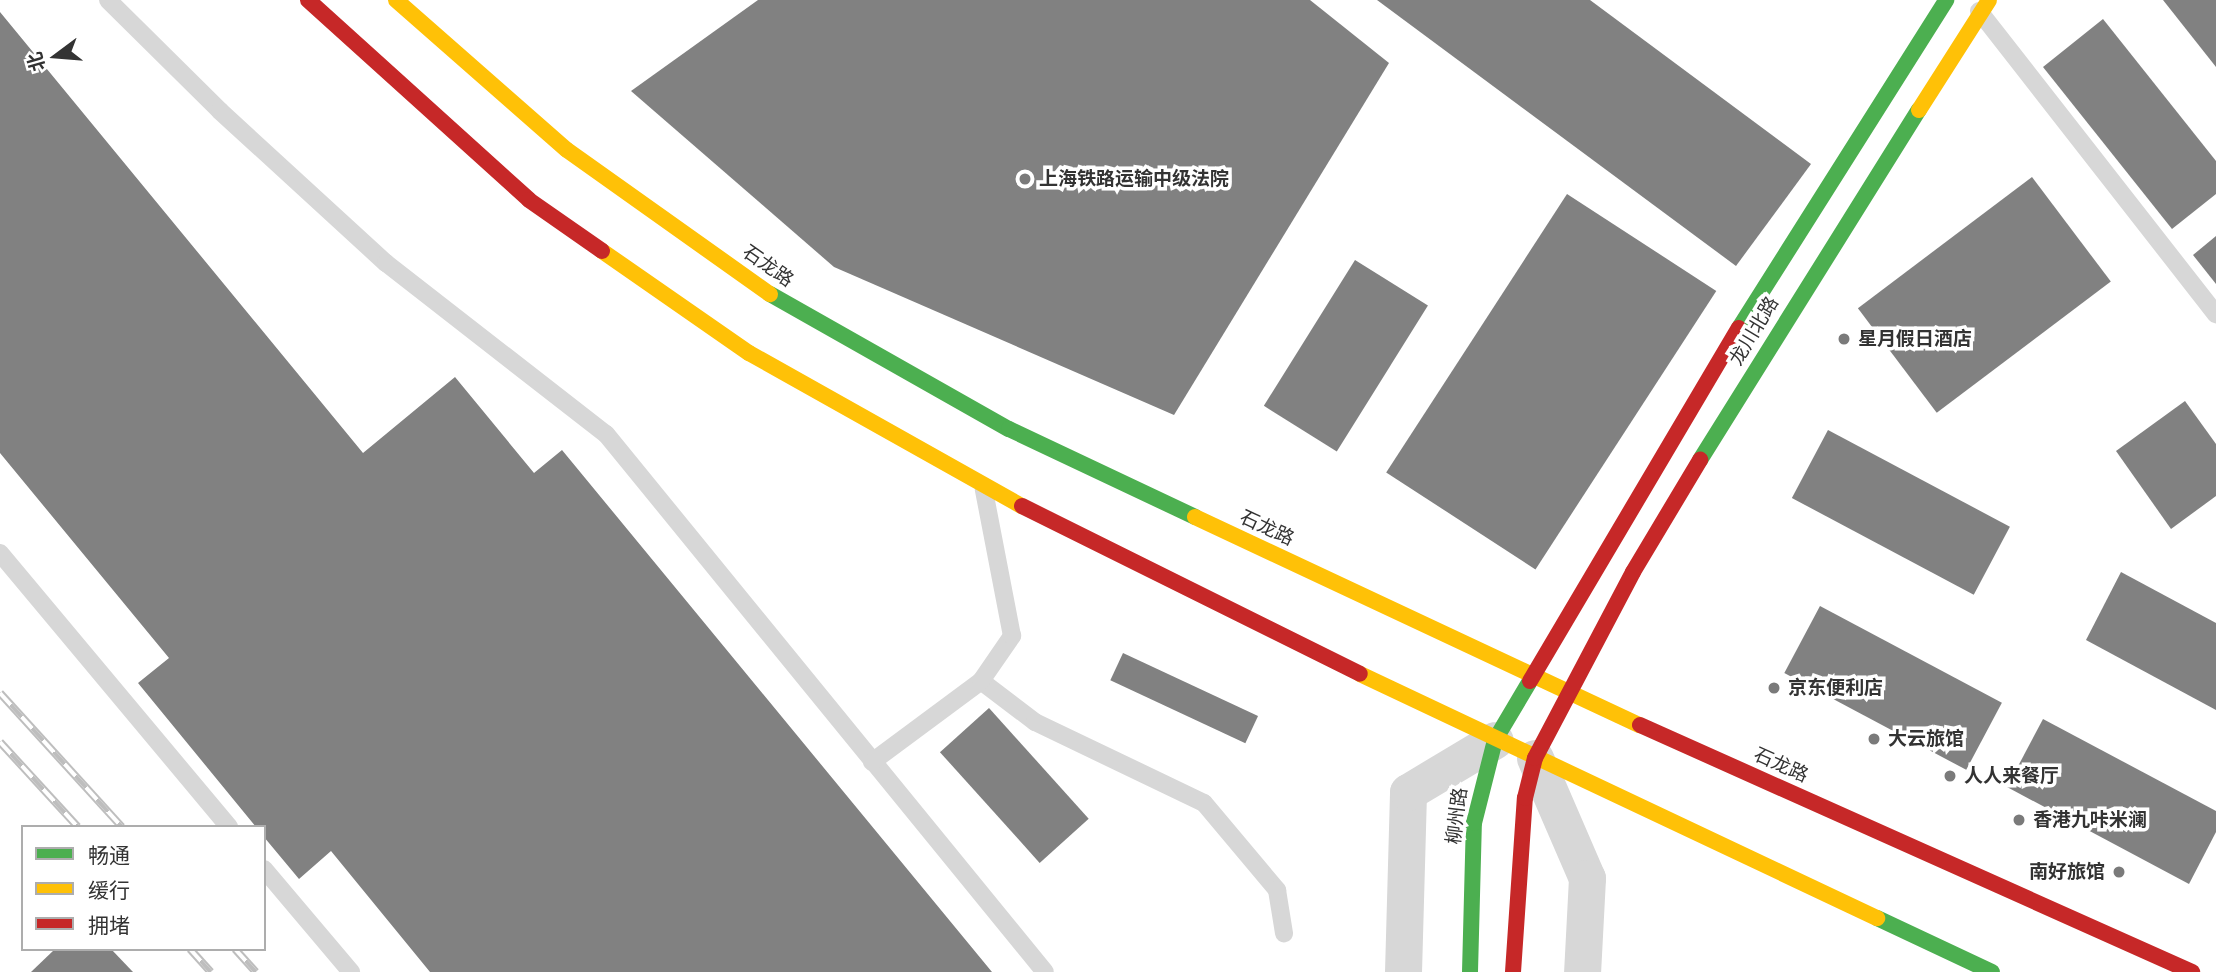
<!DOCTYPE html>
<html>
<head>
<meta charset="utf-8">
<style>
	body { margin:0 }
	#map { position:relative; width:2216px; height:972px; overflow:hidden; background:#fff; font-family:"IBM Plex Sans","Noto Sans SC",sans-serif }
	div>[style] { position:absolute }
	.building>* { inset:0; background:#818181; transform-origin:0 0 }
	.lane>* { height:18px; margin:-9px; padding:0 9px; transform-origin:9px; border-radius:9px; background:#d7d7d7 }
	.street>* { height:37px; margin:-18.5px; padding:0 18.5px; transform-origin:18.5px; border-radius:18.5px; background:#d7d7d7 }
	.fast>* { height:16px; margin:-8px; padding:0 8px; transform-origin:8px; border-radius:8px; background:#4caf50 }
	.slow>* { height:16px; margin:-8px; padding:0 8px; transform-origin:8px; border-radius:8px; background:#ffc107 }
	.jam>* { height:16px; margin:-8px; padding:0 8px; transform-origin:8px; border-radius:8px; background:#c62828 }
	.rail>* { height:8px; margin-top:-4px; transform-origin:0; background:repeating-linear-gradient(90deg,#fff 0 16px,#bebebe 0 32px); box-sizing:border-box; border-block:2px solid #bebebe }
	.dots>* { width:19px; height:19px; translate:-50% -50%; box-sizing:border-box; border:4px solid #fff; border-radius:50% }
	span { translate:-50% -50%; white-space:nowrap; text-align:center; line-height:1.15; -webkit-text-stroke:7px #fff; paint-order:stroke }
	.poi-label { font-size:19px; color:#333; font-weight:700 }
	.left { translate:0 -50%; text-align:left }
	.right { translate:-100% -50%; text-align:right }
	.street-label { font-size:19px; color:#333 }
	.legend { position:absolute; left:21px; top:825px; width:245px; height:126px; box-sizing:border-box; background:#fff; border:2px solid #adadad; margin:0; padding:9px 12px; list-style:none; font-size:21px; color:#333 }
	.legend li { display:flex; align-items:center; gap:14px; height:35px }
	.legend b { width:35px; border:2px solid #adadad }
	.north { position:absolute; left:21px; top:21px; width:70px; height:70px; -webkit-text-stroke:5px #fff; paint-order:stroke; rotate:254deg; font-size:19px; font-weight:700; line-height:28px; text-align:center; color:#333 }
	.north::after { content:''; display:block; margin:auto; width:24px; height:32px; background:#333; clip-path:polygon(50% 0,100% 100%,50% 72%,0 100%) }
</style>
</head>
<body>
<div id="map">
	<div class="building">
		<div style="clip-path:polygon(758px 0,1310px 0,1389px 63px,1174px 415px,834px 267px,631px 91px)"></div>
		<div style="clip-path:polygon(1377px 0,1590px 0,1811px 164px,1736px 266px)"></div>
		<div style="clip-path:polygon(2163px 0,2216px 0,2216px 67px)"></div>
		<div style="clip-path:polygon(0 12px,363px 453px,455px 377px,534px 473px,562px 450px,992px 972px,430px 972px,331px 851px,299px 879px,264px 837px,264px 827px,256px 827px,138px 683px,169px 658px,0 453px)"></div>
		<div style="clip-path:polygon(2103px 19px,2216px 161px,2216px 194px,2172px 229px,2043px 67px)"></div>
		<div style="left:2032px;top:177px;width:131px;height:218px;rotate:53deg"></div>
		<div style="left:1567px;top:194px;width:178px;height:332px;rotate:33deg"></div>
		<div style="clip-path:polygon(2216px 236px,2216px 284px,2193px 255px)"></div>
		<div style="left:1355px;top:260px;width:86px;height:172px;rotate:32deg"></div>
		<div style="clip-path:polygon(2185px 401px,2216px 444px,2216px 496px,2171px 529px,2116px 451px)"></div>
		<div style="left:1828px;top:430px;width:206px;height:77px;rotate:28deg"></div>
		<div style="clip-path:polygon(2121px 572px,2216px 623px,2216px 710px,2086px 640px)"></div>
		<div style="left:1820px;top:606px;width:206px;height:76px;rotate:28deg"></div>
		<div style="left:1123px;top:653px;width:149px;height:30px;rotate:25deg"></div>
		<div style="left:989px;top:708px;width:149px;height:66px;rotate:48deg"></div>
		<div style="clip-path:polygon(2043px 719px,2216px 811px,2216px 832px,2189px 884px,2007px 787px)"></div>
		<div style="clip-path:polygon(55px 949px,111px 949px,133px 972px,31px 972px)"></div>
	</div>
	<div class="lane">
		<div style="left:108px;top:0;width:158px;rotate:44.7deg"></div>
		<div style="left:220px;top:111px;width:225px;rotate:42.5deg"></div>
		<div style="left:386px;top:263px;width:279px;rotate:37.9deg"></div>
		<div style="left:606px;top:434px;width:694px;rotate:50.79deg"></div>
		<div style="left:1979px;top:11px;width:385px;rotate:52deg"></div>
		<div style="left:0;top:553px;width:357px;rotate:50.1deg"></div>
		<div style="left:981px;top:681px;width:68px;rotate:37.2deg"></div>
		<div style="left:1035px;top:722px;width:187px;rotate:25.6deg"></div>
		<div style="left:1204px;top:803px;width:114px;rotate:50deg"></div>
		<div style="left:1277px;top:890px;width:44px;rotate:80.8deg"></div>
		<div style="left:872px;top:762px;width:136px;rotate:-36.6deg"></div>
		<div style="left:981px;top:681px;width:55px;rotate:-55.4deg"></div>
		<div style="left:1012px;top:636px;width:149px;rotate:-100.9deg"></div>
		<div style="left:264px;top:869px;width:135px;rotate:49.8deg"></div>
	</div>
	<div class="street">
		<div style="left:1535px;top:758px;width:131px;rotate:66.6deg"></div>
		<div style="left:1587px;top:878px;width:94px;rotate:93deg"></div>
		<div style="left:1403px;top:972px;width:180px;rotate:-88.4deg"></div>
		<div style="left:1408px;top:792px;width:101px;rotate:-30.9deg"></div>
	</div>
	<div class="fast">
		<div style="left:770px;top:294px;width:274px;rotate:29.5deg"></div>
		<div style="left:1009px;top:429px;width:206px;rotate:25.3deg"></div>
		<div style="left:1739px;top:328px;width:388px;rotate:-57.7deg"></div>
		<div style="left:1700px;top:460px;width:413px;rotate:-58deg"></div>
		<div style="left:1877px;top:918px;width:127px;rotate:25.2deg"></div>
		<div style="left:1470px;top:972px;width:149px;rotate:-88.5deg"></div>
		<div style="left:1474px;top:823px;width:86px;rotate:-75.8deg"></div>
		<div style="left:1495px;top:740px;width:69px;rotate:-59.3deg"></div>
	</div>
	<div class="slow">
		<div style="left:396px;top:0;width:227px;rotate:41.3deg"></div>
		<div style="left:567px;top:150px;width:249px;rotate:35.4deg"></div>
		<div style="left:1919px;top:110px;width:130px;rotate:-57.5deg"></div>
		<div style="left:602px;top:251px;width:179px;rotate:34.8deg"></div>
		<div style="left:749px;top:353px;width:313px;rotate:29.3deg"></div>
		<div style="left:1195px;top:517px;width:491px;rotate:25.1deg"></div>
		<div style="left:1360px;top:674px;width:572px;rotate:25.27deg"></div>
	</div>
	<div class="jam">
		<div style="left:308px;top:0;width:298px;rotate:42.1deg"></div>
		<div style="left:529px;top:200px;width:89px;rotate:34.9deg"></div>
		<div style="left:1022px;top:506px;width:377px;rotate:26.4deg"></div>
		<div style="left:1530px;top:681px;width:410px;rotate:-59.4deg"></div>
		<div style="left:1640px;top:725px;width:605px;rotate:24.11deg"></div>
		<div style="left:1513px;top:972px;width:174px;rotate:-86.1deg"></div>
		<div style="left:1525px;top:798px;width:41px;rotate:-76deg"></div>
		<div style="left:1535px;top:758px;width:210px;rotate:-62.2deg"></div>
		<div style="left:1633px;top:572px;width:131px;rotate:-59.1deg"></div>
	</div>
	<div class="rail">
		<div style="left:0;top:693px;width:181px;rotate:47.7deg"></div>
		<div style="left:0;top:742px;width:115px;rotate:47.5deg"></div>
		<div style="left:190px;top:949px;width:31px;rotate:48deg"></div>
		<div style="left:235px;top:949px;width:31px;rotate:48deg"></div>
	</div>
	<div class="dots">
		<div style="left:1025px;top:179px;background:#7a7a7a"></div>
		<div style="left:1844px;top:339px;background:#7a7a7a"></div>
		<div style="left:1774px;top:688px;background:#7a7a7a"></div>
		<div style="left:1874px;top:739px;background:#7a7a7a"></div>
		<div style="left:1950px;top:776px;background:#7a7a7a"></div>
		<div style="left:2019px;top:820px;background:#7a7a7a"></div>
		<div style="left:2119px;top:872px;background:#7a7a7a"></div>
	</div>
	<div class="poi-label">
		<span class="left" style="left:1039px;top:179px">上海铁路运输中级法院</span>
		<span class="left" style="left:1858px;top:339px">星月假日酒店</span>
		<span class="left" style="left:1788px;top:688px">京东便利店</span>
		<span class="left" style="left:1888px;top:739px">大云旅馆</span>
		<span class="left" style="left:1964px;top:776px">人人来餐厅</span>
		<span class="left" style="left:2033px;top:820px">香港九咔米澜</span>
		<span class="right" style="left:2105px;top:872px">南好旅馆</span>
	</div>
	<div class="street-label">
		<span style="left:768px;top:266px;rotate:35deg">石龙路</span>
		<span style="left:1754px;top:331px;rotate:-59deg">龙川北路</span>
		<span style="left:1267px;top:528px;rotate:25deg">石龙路</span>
		<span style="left:1781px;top:765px;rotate:24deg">石龙路</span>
		<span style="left:1457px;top:816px;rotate:-83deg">柳州路</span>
	</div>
	<ul class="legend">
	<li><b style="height:9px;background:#4caf50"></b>畅通</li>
	<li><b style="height:9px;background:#ffc107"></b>缓行</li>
	<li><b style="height:9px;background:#c62828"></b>拥堵</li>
	</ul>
	<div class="north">北</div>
</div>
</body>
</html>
